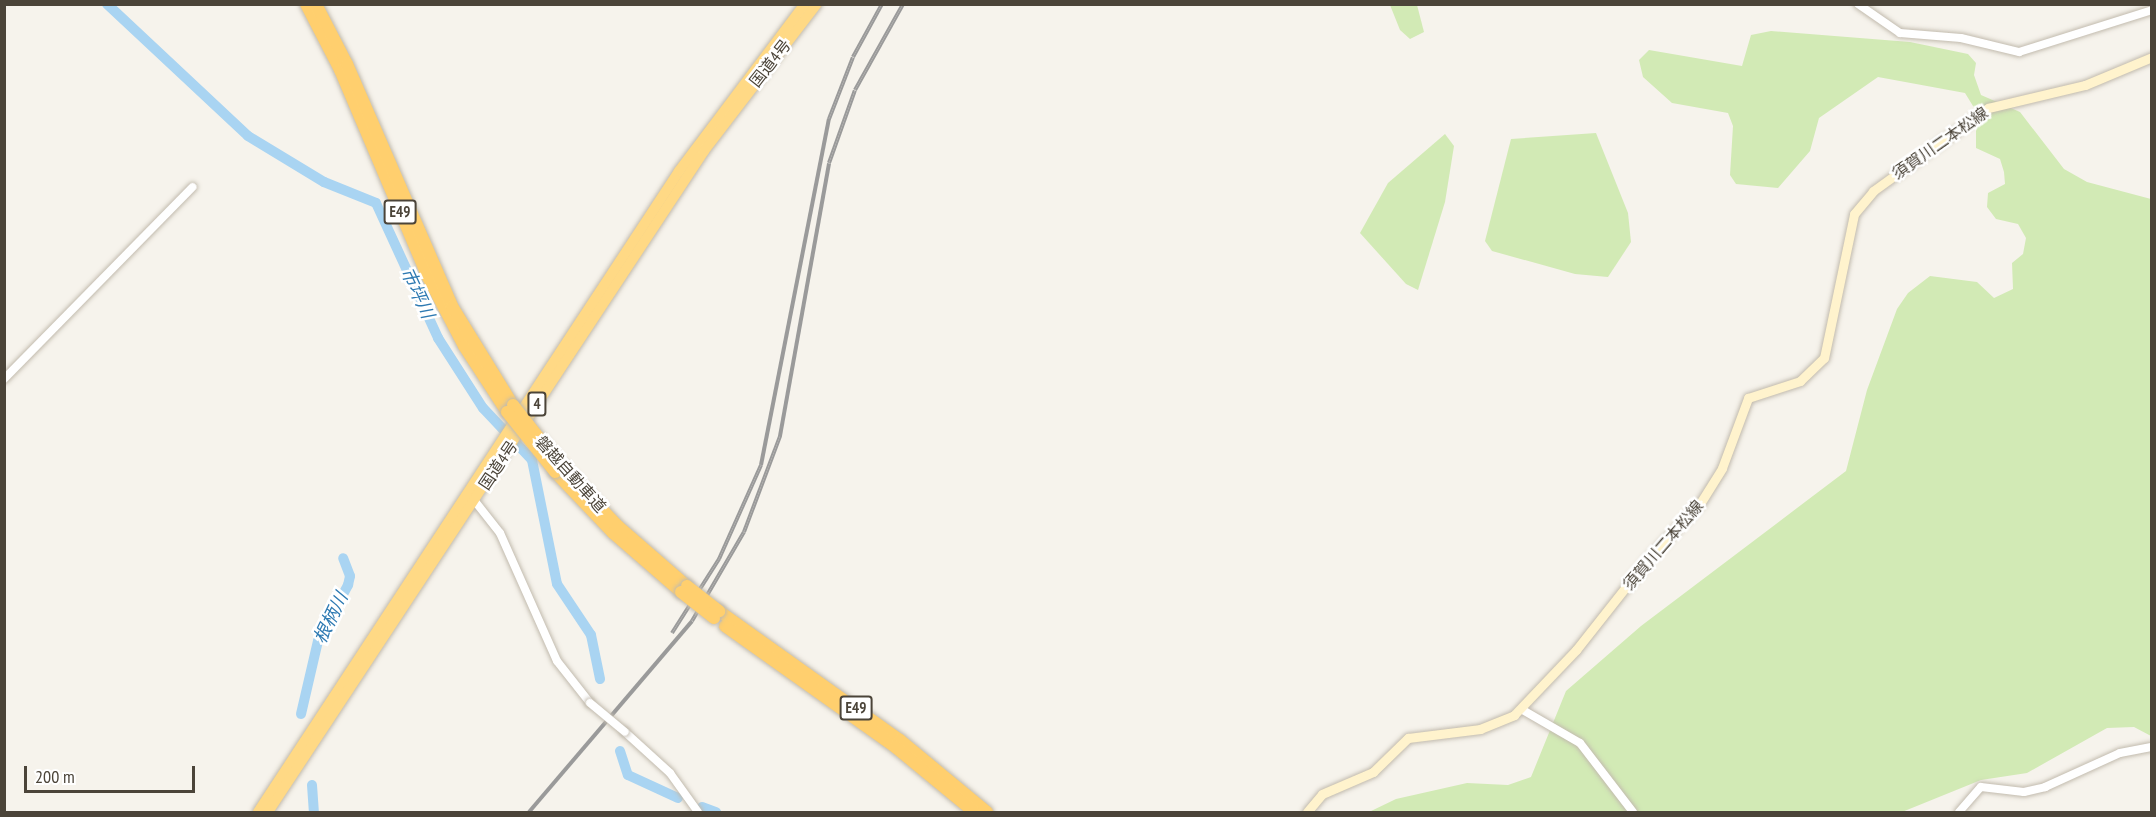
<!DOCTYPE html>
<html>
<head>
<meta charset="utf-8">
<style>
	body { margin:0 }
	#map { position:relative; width:2156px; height:817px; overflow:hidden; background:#f6f3ec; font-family:"PT Sans Narrow","Noto Sans JP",sans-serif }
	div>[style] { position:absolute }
	.green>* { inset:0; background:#d2eab5 }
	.river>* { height:10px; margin:-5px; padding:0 5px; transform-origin:5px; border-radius:5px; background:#a9d4f2 }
	.roads { filter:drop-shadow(0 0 2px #c2bbae) drop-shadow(0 0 2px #c2bbae) }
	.tertiary>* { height:8px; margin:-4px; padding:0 4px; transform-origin:4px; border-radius:4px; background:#fff }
	.secondary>* { height:9px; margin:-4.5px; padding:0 4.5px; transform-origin:4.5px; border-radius:4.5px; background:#fff3cd }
	.trunk>* { height:10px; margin:-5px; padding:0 5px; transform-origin:5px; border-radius:5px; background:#ffd985 }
	.motorway>* { height:12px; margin:-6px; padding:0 6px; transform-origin:6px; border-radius:6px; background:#ffcf6e }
	.rail>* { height:4px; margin-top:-2px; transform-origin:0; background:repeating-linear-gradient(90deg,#fff 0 4.5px,#9a9a9a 0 9px); box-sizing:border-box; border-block:2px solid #9a9a9a }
	.bridges { filter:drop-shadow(0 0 2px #c2bbae) drop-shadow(0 0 2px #c2bbae) }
	.tertiary-bridge>* { height:8px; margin:-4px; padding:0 4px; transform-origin:4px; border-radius:4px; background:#fff }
	.motorway-bridge>* { height:12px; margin:-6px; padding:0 6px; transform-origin:6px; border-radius:6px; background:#ffcf6e }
	span { translate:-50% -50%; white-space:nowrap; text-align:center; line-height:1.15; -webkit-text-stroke:5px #fff; paint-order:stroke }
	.shield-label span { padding:2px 4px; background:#fff; border:2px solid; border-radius:4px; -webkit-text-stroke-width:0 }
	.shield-label { font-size:15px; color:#4b4439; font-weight:700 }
	.street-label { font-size:16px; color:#4b4439 }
	.water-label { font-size:18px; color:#2e7ab2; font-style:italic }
	.frame { position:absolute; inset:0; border:6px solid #4b4439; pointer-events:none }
	.scale { position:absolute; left:24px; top:766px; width:171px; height:27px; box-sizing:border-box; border:3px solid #4b4439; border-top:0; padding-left:8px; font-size:18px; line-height:21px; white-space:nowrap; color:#4b4439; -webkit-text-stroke:4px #fff; paint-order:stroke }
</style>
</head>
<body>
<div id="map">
	<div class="green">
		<div style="clip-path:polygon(1390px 5px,1417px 5px,1424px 32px,1410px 39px,1400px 30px)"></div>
		<div style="clip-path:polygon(1771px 31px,1910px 42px,1968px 54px,1976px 63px,1974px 75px,1981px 95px,2020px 112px,2064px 169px,2087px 182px,2151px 199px,2151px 736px,2134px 727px,2107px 728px,2027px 773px,1981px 780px,1902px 812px,1369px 812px,1396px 799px,1467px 783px,1508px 785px,1531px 777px,1566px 691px,1641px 626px,1846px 471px,1867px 390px,1897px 309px,1908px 293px,1930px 276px,1977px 282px,1994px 298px,2013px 289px,2012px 263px,2023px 254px,2026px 238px,2018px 224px,1996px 219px,1987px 207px,1988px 193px,2005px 184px,2004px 172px,2000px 159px,1976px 148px,1976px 126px,1981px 119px,1965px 93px,1878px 77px,1819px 118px,1810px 151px,1778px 188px,1736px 184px,1730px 175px,1733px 126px,1728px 113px,1672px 103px,1643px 77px,1639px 60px,1649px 50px,1742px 66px,1751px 35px)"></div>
		<div style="clip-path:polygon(1596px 133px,1628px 213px,1631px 242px,1608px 277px,1575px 274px,1492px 251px,1485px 241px,1511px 139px)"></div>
		<div style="clip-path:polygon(1445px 134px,1454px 146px,1445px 202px,1418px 290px,1406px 284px,1360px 233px,1388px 183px)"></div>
	</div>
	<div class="river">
		<div style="left:107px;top:4px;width:193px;rotate:43.1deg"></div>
		<div style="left:248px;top:136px;width:89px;rotate:31.2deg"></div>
		<div style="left:324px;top:182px;width:56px;rotate:22deg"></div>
		<div style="left:376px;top:203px;width:149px;rotate:65.3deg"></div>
		<div style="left:438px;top:338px;width:83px;rotate:57.3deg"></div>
		<div style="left:483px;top:408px;width:71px;rotate:46.7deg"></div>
		<div style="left:532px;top:460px;width:126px;rotate:78.6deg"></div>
		<div style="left:557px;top:584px;width:61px;rotate:56.3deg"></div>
		<div style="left:591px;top:635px;width:45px;rotate:78.4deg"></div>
		<div style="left:301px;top:714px;width:75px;rotate:-76.9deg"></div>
		<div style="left:318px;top:641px;width:64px;rotate:-61.8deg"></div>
		<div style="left:348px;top:585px;width:9px;rotate:-77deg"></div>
		<div style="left:350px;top:576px;width:19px;rotate:-111deg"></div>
		<div style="left:620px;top:751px;width:25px;rotate:72deg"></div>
		<div style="left:628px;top:775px;width:55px;rotate:24.7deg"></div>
		<div style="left:312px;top:785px;width:27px;rotate:86deg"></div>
		<div style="left:702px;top:807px;width:15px;rotate:20deg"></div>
	</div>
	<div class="roads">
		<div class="tertiary">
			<div style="left:1858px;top:4px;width:51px;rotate:34.6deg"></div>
			<div style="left:1900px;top:33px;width:61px;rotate:4.7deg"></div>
			<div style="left:1961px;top:38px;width:60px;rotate:13.6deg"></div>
			<div style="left:2019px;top:52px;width:139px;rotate:-17.5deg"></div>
			<div style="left:4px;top:379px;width:269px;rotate:-45.5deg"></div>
			<div style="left:474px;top:500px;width:42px;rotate:51.8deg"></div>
			<div style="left:500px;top:533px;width:140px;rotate:66deg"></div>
			<div style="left:557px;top:661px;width:53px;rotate:51.8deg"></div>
			<div style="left:1521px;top:709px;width:68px;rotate:30deg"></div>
			<div style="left:1580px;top:743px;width:87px;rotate:52.5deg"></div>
			<div style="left:625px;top:732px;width:61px;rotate:42.3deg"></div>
			<div style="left:670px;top:773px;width:48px;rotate:54.3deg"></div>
			<div style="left:1959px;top:812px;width:33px;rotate:-49deg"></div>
			<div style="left:1981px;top:787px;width:43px;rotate:6.6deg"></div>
			<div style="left:2024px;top:792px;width:22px;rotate:-13deg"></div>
			<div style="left:2045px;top:787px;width:82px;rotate:-24.4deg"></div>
			<div style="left:2120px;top:753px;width:33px;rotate:-11deg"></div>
		</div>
		<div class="secondary">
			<div style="left:1307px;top:812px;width:23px;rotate:-50deg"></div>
			<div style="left:1322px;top:794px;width:56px;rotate:-23.3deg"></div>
			<div style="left:1373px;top:772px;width:49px;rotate:-44.2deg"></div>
			<div style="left:1408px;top:738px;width:73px;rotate:-7.1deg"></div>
			<div style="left:1480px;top:729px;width:37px;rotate:-22deg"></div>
			<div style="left:1514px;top:715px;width:90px;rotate:-46.4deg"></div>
			<div style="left:1576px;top:650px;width:115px;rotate:-51.7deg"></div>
			<div style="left:1647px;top:560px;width:79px;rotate:-47deg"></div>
			<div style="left:1701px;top:502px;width:40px;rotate:-58deg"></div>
			<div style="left:1722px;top:468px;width:75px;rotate:-69.6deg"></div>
			<div style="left:1748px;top:398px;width:55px;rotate:-18.1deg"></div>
			<div style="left:1800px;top:381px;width:33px;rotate:-44deg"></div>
			<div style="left:1824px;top:358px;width:147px;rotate:-78.2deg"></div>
			<div style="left:1854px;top:214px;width:30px;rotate:-50deg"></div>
			<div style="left:1873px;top:191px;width:142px;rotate:-35.8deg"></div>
			<div style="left:1988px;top:108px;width:100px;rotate:-13.3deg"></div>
			<div style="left:2085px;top:85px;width:73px;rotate:-22.7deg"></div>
		</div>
		<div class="trunk">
			<div style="left:258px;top:812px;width:767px;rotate:-56.7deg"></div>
			<div style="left:679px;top:171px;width:209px;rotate:-53deg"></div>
			<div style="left:268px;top:812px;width:792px;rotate:-56.59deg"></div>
			<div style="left:704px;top:151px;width:185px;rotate:-52.5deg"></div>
		</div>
		<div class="motorway">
			<div style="left:306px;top:4px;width:74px;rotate:62.7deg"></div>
			<div style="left:340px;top:70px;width:225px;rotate:67deg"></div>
			<div style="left:428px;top:277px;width:78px;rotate:62.4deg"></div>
			<div style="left:464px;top:346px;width:79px;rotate:56.9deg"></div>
			<div style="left:316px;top:4px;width:68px;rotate:62.7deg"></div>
			<div style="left:347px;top:64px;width:264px;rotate:66.5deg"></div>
			<div style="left:452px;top:306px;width:116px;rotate:58.4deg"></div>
			<div style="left:562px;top:467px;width:81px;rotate:46.5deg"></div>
			<div style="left:618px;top:526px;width:91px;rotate:41deg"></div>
			<div style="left:555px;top:472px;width:84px;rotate:46.4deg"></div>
			<div style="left:613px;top:533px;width:90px;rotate:40.9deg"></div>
			<div style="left:719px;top:611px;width:222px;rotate:35.5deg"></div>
			<div style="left:900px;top:740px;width:113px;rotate:39.6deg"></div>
			<div style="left:725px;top:626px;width:209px;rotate:35.4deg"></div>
			<div style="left:895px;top:747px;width:102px;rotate:39.4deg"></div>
		</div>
	</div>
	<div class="rail">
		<div style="left:672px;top:633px;width:88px;rotate:-57.6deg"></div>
		<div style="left:719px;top:559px;width:103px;rotate:-65.9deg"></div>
		<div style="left:761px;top:465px;width:353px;rotate:-78.9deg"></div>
		<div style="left:829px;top:119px;width:66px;rotate:-68.8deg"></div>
		<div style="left:853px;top:57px;width:60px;rotate:-61.3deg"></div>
		<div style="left:529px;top:812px;width:251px;rotate:-49.5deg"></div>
		<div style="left:692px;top:621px;width:103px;rotate:-59.7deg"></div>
		<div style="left:744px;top:532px;width:103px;rotate:-69.4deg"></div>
		<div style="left:780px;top:436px;width:277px;rotate:-79.8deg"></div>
		<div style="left:829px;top:163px;width:77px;rotate:-70.4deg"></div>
		<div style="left:855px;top:90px;width:98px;rotate:-60.8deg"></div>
	</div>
	<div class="bridges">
		<div class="tertiary-bridge">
			<div style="left:590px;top:703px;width:45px;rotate:39.6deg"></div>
		</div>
		<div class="motorway-bridge">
			<div style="left:513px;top:405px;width:79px;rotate:51.7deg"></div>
			<div style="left:507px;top:412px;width:77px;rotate:51.3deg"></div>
			<div style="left:687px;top:586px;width:41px;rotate:38deg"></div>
			<div style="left:681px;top:592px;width:42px;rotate:38.2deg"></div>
		</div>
	</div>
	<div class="shield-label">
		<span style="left:400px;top:212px">E49</span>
		<span style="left:537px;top:404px">4</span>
		<span style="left:856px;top:708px">E49</span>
	</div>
	<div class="street-label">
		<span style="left:770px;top:63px;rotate:-52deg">国道4号</span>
		<span style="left:1940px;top:143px;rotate:-35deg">須賀川二本松線</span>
		<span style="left:498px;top:465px;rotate:-56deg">国道4号</span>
		<span style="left:571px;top:474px;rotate:48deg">磐越自動車道</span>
		<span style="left:1663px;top:545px;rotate:-49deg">須賀川二本松線</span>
	</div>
	<div class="water-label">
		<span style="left:417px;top:293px;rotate:65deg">市坪川</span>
		<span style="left:331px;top:618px;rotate:-64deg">根柄川</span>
	</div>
	<div class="frame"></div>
	<div class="scale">200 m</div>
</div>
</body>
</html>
